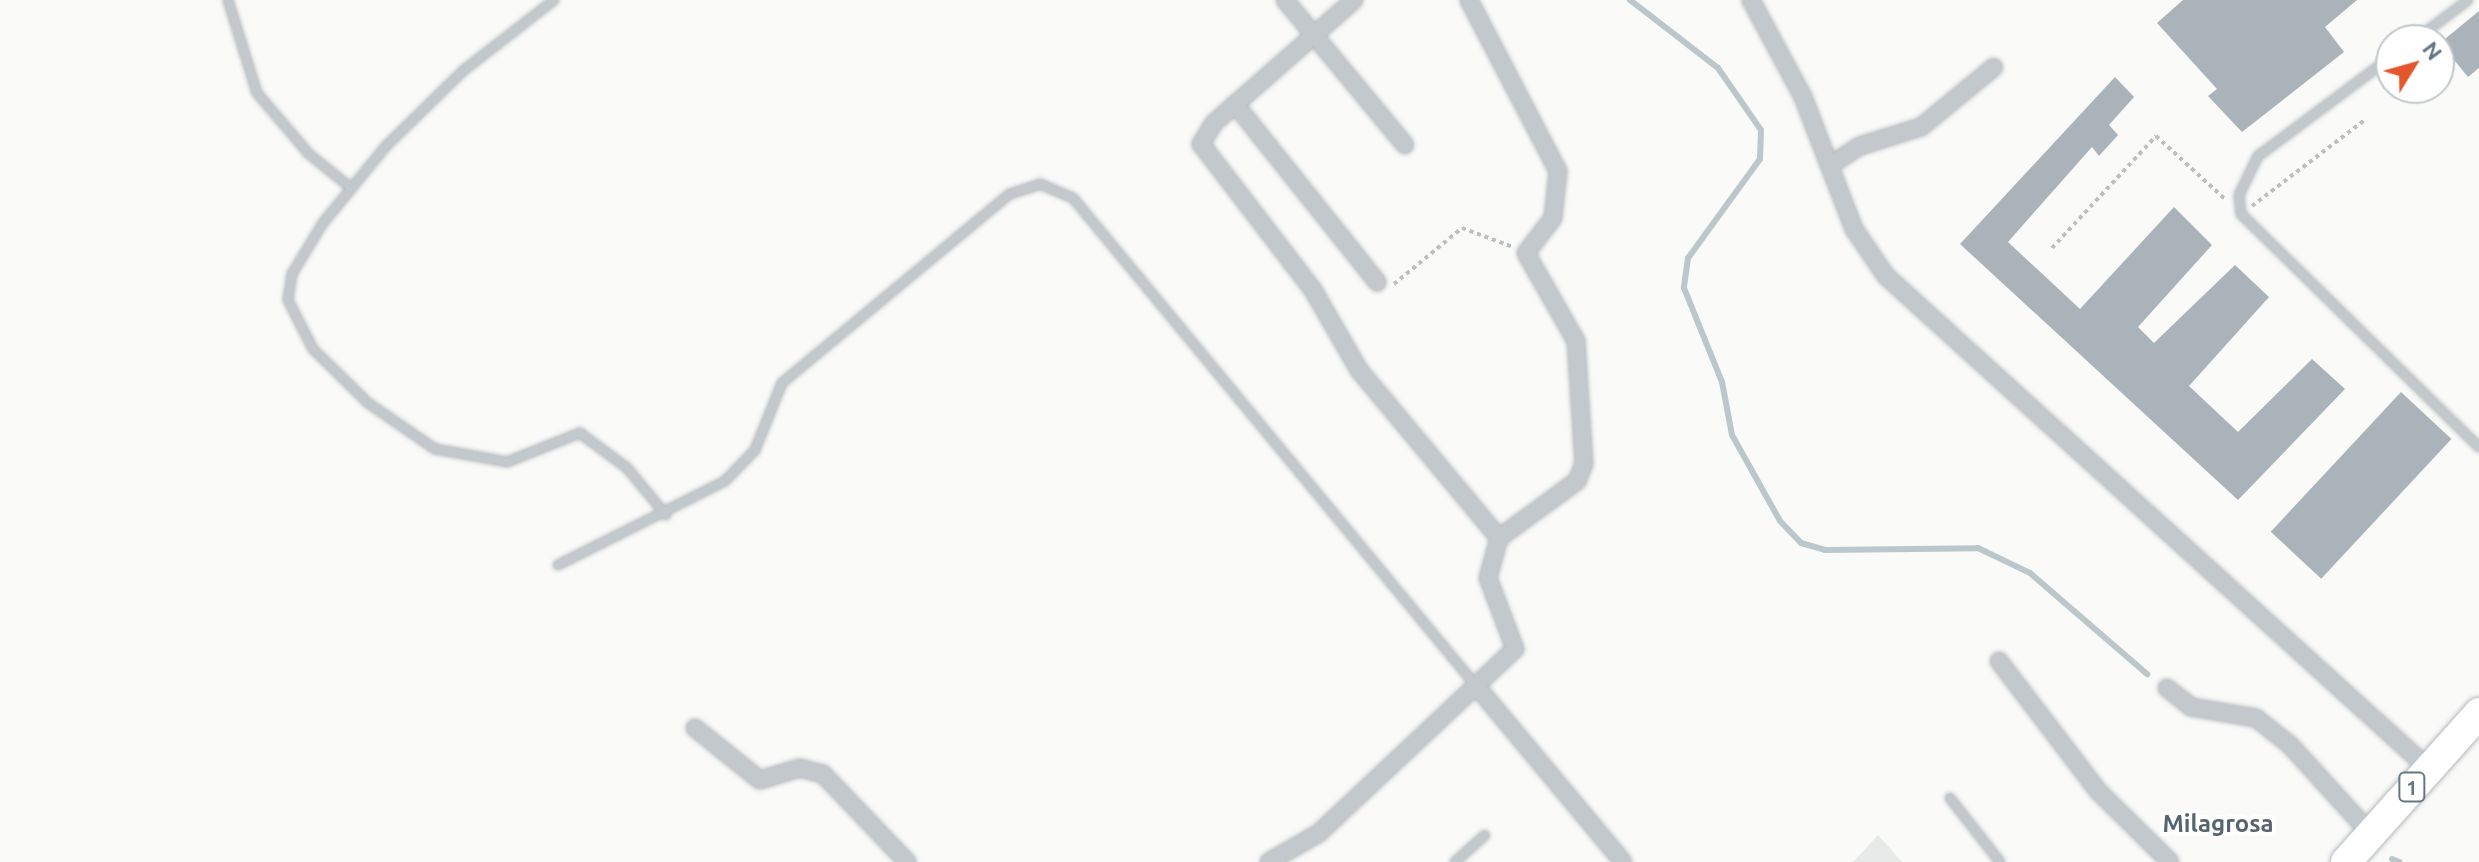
<!DOCTYPE html>
<html>
<head>
<meta charset="utf-8">
<style>
	body { margin:0 }
	#map { position:relative; width:2479px; height:862px; overflow:hidden; background:#fafaf8; font-family:Ubuntu,sans-serif }
	div>[style] { position:absolute }
	.built>* { inset:0; background:#e8e9e9 }
	.stream>* { height:6px; margin:-3px; padding:0 3px; transform-origin:3px; border-radius:3px; background:#bbc7cb }
	.building>* { inset:0; background:#aab3b9; transform-origin:0 0 }
	.path>* { height:4px; margin-top:-2px; transform-origin:0; background:repeating-linear-gradient(90deg,#bbbfc2 0 4px,transparent 0 8px) }
	.roads { filter:drop-shadow(0 0 2px #b4b9bd) drop-shadow(0 0 2px #b4b9bd) }
	.lane>* { height:8px; margin:-4px; padding:0 4px; transform-origin:4px; border-radius:4px; background:#c3c8cc }
	.street>* { height:16px; margin:-8px; padding:0 8px; transform-origin:8px; border-radius:8px; background:#c3c8cc }
	.highway>* { height:30px; margin:-15px; padding:0 15px; transform-origin:15px; border-radius:15px; background:#fff }
	span { translate:-50% -50%; white-space:nowrap; text-align:center; line-height:1.15; -webkit-text-stroke:8px #fff; paint-order:stroke }
	.shield-label span { padding:2px 6px; background:#fff; border:2px solid; border-radius:6px; -webkit-text-stroke-width:0 }
	.shield-label { font-size:20px; color:#657683; font-weight:700 }
	.neighbourhood-label { font-size:24px; color:#57646e; font-weight:700 }
	.north { position:absolute; left:2375px; top:24px; width:80px; height:80px; box-sizing:border-box; background:#fff; border:2px solid #c1c8cd; border-radius:50%; rotate:53deg; font-size:22px; font-weight:700; line-height:32px; text-align:center; color:#657683 }
	.north::after { content:''; display:block; margin:auto; width:28px; height:36px; background:#e4572e; clip-path:polygon(50% 0,100% 100%,50% 72%,0 100%) }
</style>
</head>
<body>
<div id="map">
	<div class="built">
		<div style="clip-path:polygon(1878px 835px,1902px 862px,1853px 862px)"></div>
	</div>
	<div class="stream">
		<div style="left:1630px;top:0;width:111px;rotate:37.7deg"></div>
		<div style="left:1718px;top:68px;width:75px;rotate:55.3deg"></div>
		<div style="left:1761px;top:130px;width:29px;rotate:92deg"></div>
		<div style="left:1760px;top:159px;width:122px;rotate:126deg"></div>
		<div style="left:1688px;top:258px;width:30px;rotate:98deg"></div>
		<div style="left:1684px;top:288px;width:101px;rotate:68deg"></div>
		<div style="left:1722px;top:382px;width:54px;rotate:79.3deg"></div>
		<div style="left:1732px;top:435px;width:98px;rotate:60.8deg"></div>
		<div style="left:1780px;top:521px;width:30px;rotate:46deg"></div>
		<div style="left:1801px;top:543px;width:25px;rotate:16deg"></div>
		<div style="left:1825px;top:550px;width:153px;rotate:-0.7deg"></div>
		<div style="left:1978px;top:548px;width:58px;rotate:25.7deg"></div>
		<div style="left:2030px;top:573px;width:155px;rotate:40.8deg"></div>
		<div style="left:2392px;top:859px;width:8px;rotate:23deg"></div>
	</div>
	<div class="building">
		<div style="clip-path:polygon(2183px 0,2357px 0,2325px 27px,2344px 52px,2242px 132px,2208px 96px,2217px 89px,2157px 23px)"></div>
		<div style="clip-path:polygon(2479px 11px,2479px 68px,2468px 77px,2440px 43px)"></div>
		<div style="clip-path:polygon(2115px 77px,2134px 97px,2109px 125px,2118px 135px,2099px 156px,2092px 147px,2008px 242px,2080px 309px,2174px 207px,2212px 245px,2138px 327px,2154px 343px,2235px 265px,2269px 297px,2189px 386px,2238px 432px,2312px 359px,2345px 389px,2238px 500px,1960px 244px)"></div>
		<div style="left:2401px;top:392px;width:69px;height:191px;rotate:43deg"></div>
	</div>
	<div class="path">
		<div style="left:2252px;top:206px;width:142px;rotate:-37.3deg"></div>
		<div style="left:2052px;top:248px;width:153px;rotate:-47.1deg"></div>
		<div style="left:2156px;top:136px;width:93px;rotate:42.4deg"></div>
		<div style="left:1394px;top:284px;width:88px;rotate:-39.5deg"></div>
		<div style="left:1462px;top:228px;width:54px;rotate:20.4deg"></div>
	</div>
	<div class="roads">
		<div class="lane">
			<div style="left:228px;top:0;width:97px;rotate:72.7deg"></div>
			<div style="left:257px;top:93px;width:80px;rotate:49.6deg"></div>
			<div style="left:309px;top:154px;width:54px;rotate:39deg"></div>
			<div style="left:554px;top:0;width:114px;rotate:142.1deg"></div>
			<div style="left:464px;top:70px;width:109px;rotate:135.7deg"></div>
			<div style="left:386px;top:146px;width:99px;rotate:129.3deg"></div>
			<div style="left:323px;top:223px;width:60px;rotate:121.3deg"></div>
			<div style="left:292px;top:274px;width:26px;rotate:99deg"></div>
			<div style="left:288px;top:300px;width:55px;rotate:63deg"></div>
			<div style="left:313px;top:349px;width:77px;rotate:44.5deg"></div>
			<div style="left:368px;top:403px;width:81px;rotate:34.5deg"></div>
			<div style="left:435px;top:449px;width:73px;rotate:10.2deg"></div>
			<div style="left:507px;top:462px;width:79px;rotate:-21.7deg"></div>
			<div style="left:580px;top:433px;width:59px;rotate:36.7deg"></div>
			<div style="left:627px;top:468px;width:61px;rotate:50.3deg"></div>
			<div style="left:2415px;top:40px;width:66px;rotate:-37deg"></div>
			<div style="left:2391px;top:57px;width:166px;rotate:143.3deg"></div>
			<div style="left:2258px;top:156px;width:43px;rotate:116deg"></div>
			<div style="left:2239px;top:195px;width:19px;rotate:84deg"></div>
			<div style="left:2241px;top:214px;width:333px;rotate:44.4deg"></div>
			<div style="left:558px;top:565px;width:187px;rotate:-26.7deg"></div>
			<div style="left:725px;top:481px;width:43px;rotate:-45.9deg"></div>
			<div style="left:755px;top:450px;width:72px;rotate:-68.1deg"></div>
			<div style="left:782px;top:383px;width:296px;rotate:-39.7deg"></div>
			<div style="left:1010px;top:194px;width:32px;rotate:-18deg"></div>
			<div style="left:1040px;top:184px;width:36px;rotate:23deg"></div>
			<div style="left:1073px;top:198px;width:634px;rotate:50.44deg"></div>
			<div style="left:1950px;top:798px;width:81px;rotate:52deg"></div>
			<div style="left:1455px;top:862px;width:40px;rotate:-42deg"></div>
		</div>
		<div class="street">
			<div style="left:1285px;top:0;width:188px;rotate:50.4deg"></div>
			<div style="left:1354px;top:0;width:186px;rotate:138.7deg"></div>
			<div style="left:1214px;top:123px;width:25px;rotate:122deg"></div>
			<div style="left:1201px;top:144px;width:184px;rotate:52.5deg"></div>
			<div style="left:1313px;top:290px;width:92px;rotate:60.1deg"></div>
			<div style="left:1359px;top:370px;width:219px;rotate:50.2deg"></div>
			<div style="left:1751px;top:0;width:110px;rotate:61.8deg"></div>
			<div style="left:1803px;top:97px;width:142px;rotate:68.9deg"></div>
			<div style="left:1854px;top:229px;width:57px;rotate:55.8deg"></div>
			<div style="left:1886px;top:276px;width:733px;rotate:42.24deg"></div>
			<div style="left:1235px;top:104px;width:228px;rotate:51.4deg"></div>
			<div style="left:1829px;top:166px;width:37px;rotate:-33deg"></div>
			<div style="left:1860px;top:146px;width:64px;rotate:-17.3deg"></div>
			<div style="left:1921px;top:127px;width:94px;rotate:-39.4deg"></div>
			<div style="left:1999px;top:661px;width:163px;rotate:52.7deg"></div>
			<div style="left:2098px;top:791px;width:101px;rotate:44.6deg"></div>
			<div style="left:1478px;top:688px;width:226px;rotate:50.2deg"></div>
			<div style="left:2167px;top:688px;width:31px;rotate:38deg"></div>
			<div style="left:2191px;top:707px;width:66px;rotate:9.6deg"></div>
			<div style="left:2256px;top:718px;width:43px;rotate:38.5deg"></div>
			<div style="left:2290px;top:745px;width:120px;rotate:47.7deg"></div>
			<div style="left:695px;top:728px;width:83px;rotate:38.7deg"></div>
			<div style="left:760px;top:780px;width:42px;rotate:-16.7deg"></div>
			<div style="left:800px;top:768px;width:24px;rotate:15deg"></div>
			<div style="left:823px;top:774px;width:122px;rotate:46.3deg"></div>
			<div style="left:1269px;top:862px;width:58px;rotate:-30.1deg"></div>
			<div style="left:1319px;top:833px;width:269px;rotate:-43.2deg"></div>
			<div style="left:1515px;top:649px;width:76px;rotate:-110.8deg"></div>
			<div style="left:1488px;top:578px;width:41px;rotate:-74.6deg"></div>
			<div style="left:1499px;top:538px;width:97px;rotate:-36.2deg"></div>
			<div style="left:1577px;top:481px;width:18px;rotate:-68deg"></div>
			<div style="left:1584px;top:464px;width:123px;rotate:-93.7deg"></div>
			<div style="left:1576px;top:341px;width:101px;rotate:-119.6deg"></div>
			<div style="left:1526px;top:253px;width:44px;rotate:-52.4deg"></div>
			<div style="left:1553px;top:218px;width:47px;rotate:-83.9deg"></div>
			<div style="left:1558px;top:171px;width:193px;rotate:-117.5deg"></div>
		</div>
		<div class="highway">
			<div style="left:2346px;top:862px;width:200px;rotate:-48.2deg"></div>
		</div>
	</div>
	<div class="shield-label">
		<span style="left:2412px;top:787px">1</span>
	</div>
	<div class="neighbourhood-label">
		<span style="left:2218px;top:824px">Milagrosa</span>
	</div>
	<div class="north">N</div>
</div>
</body>
</html>
